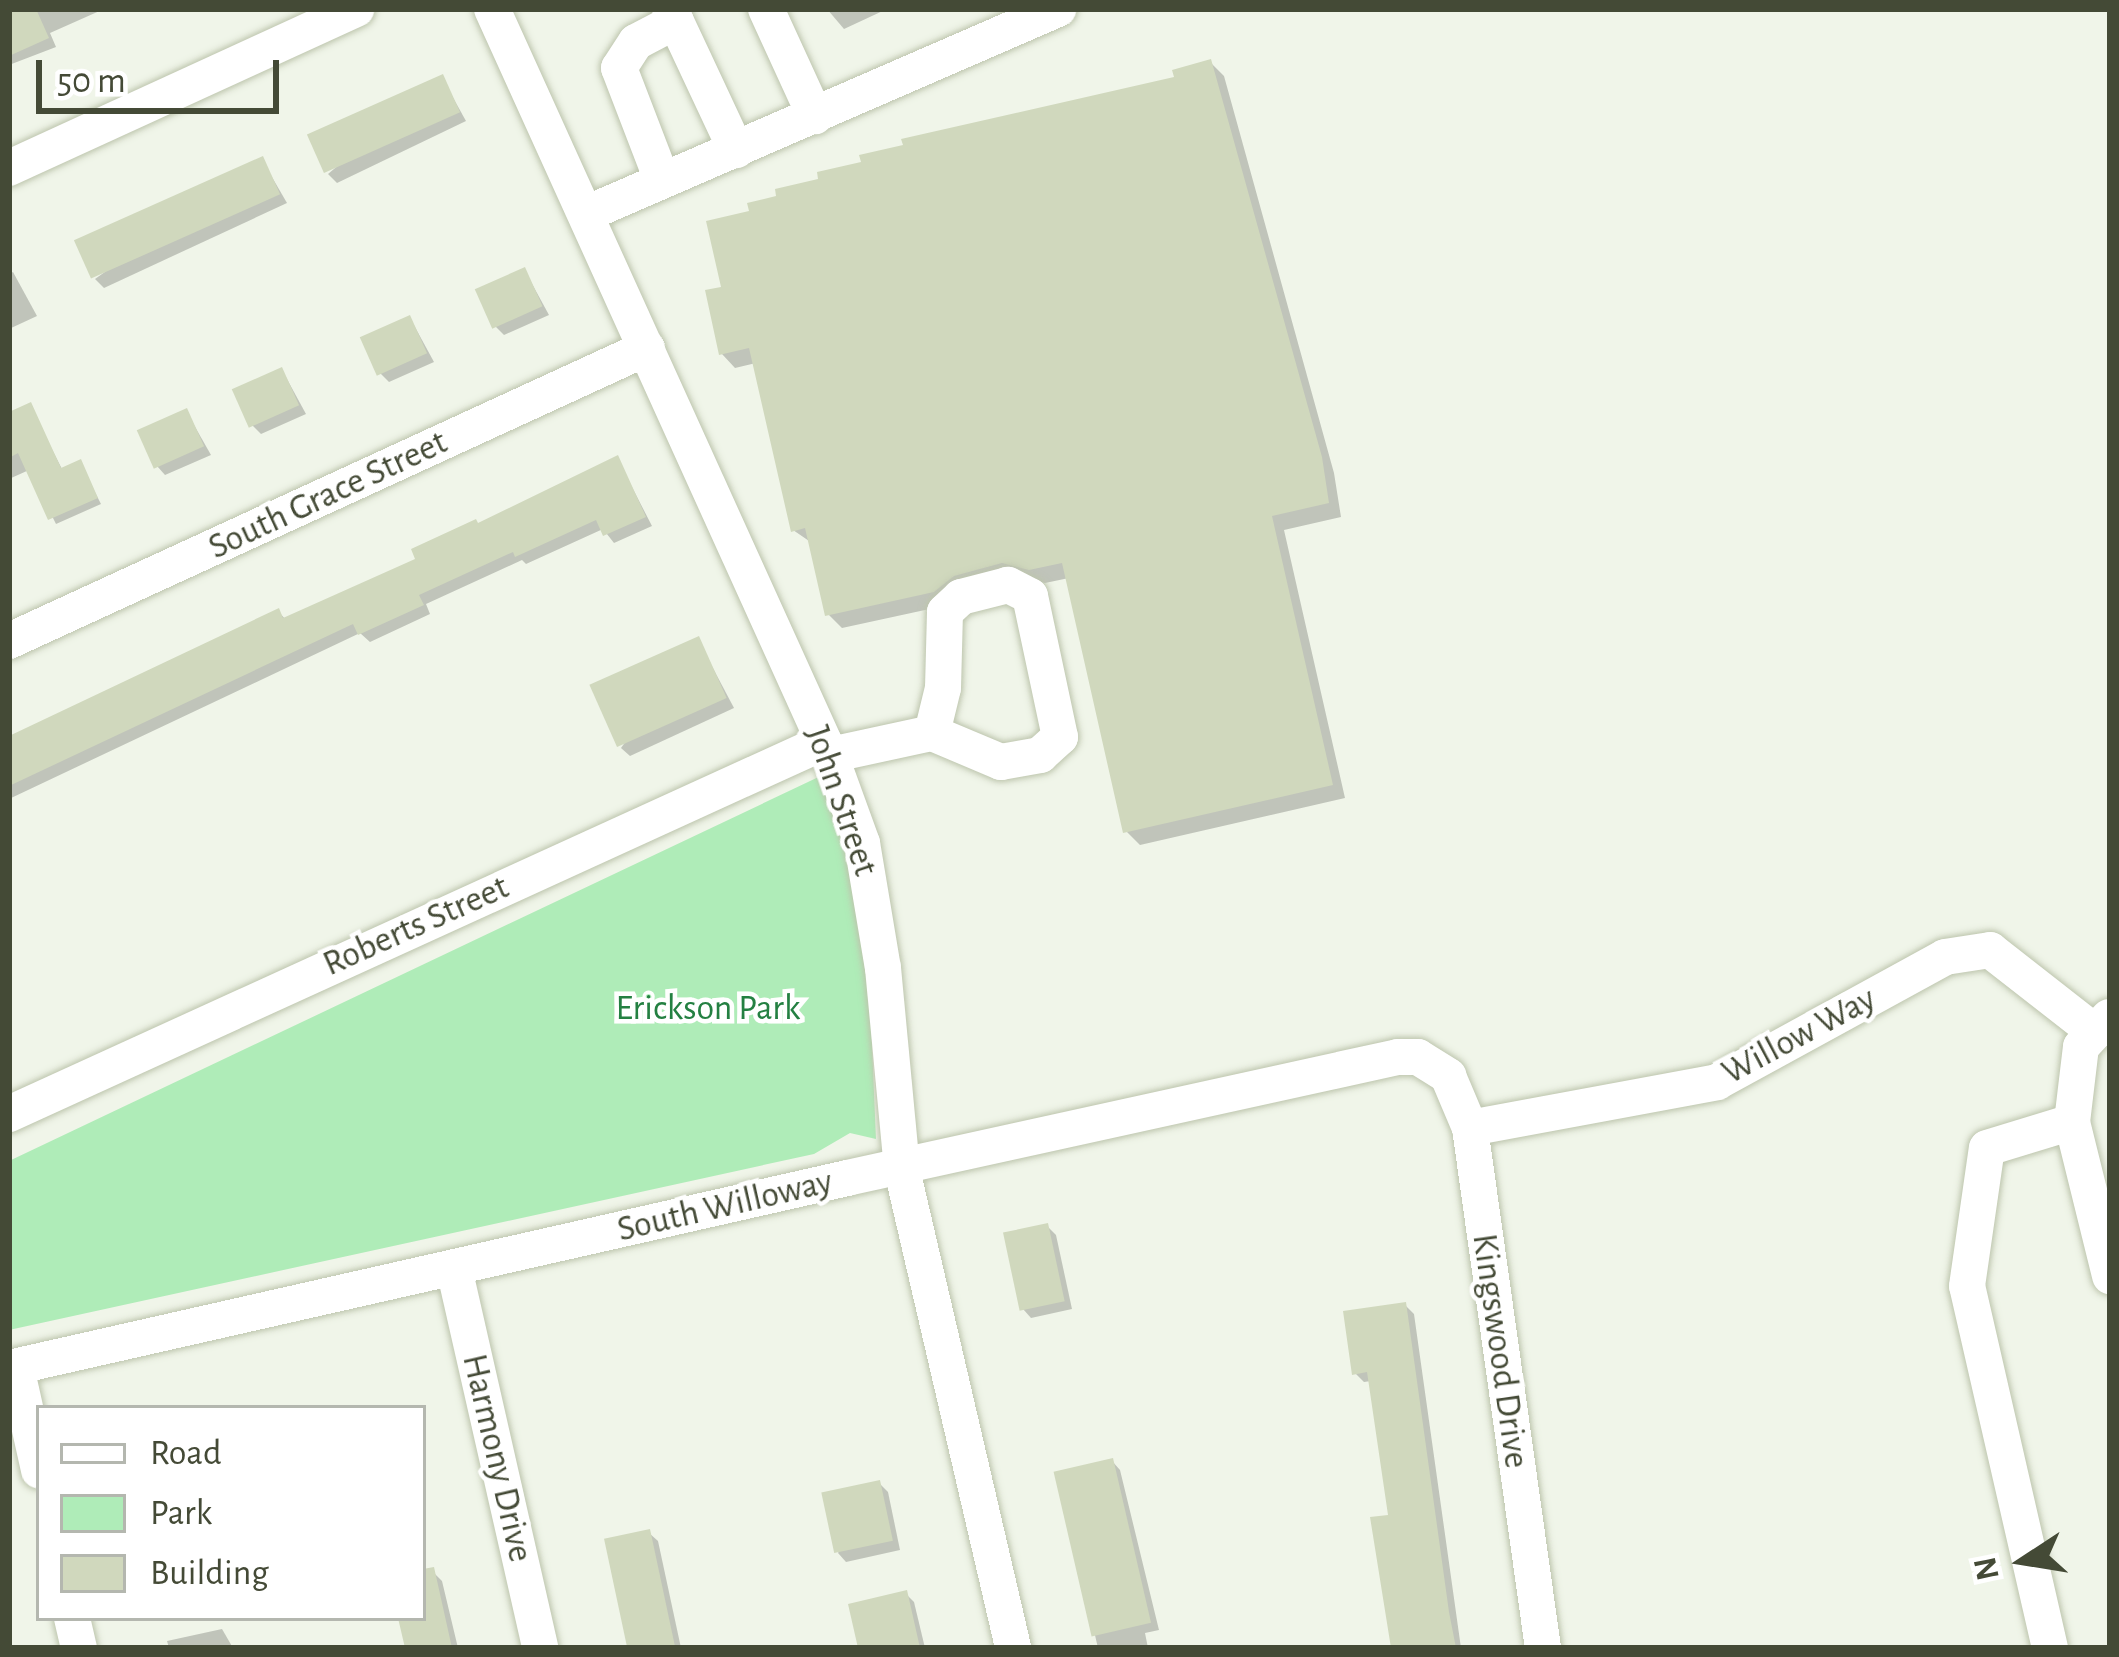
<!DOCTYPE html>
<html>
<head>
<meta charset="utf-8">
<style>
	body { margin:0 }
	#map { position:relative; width:2119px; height:1657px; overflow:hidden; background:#f0f5e9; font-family:"Alegreya Sans",sans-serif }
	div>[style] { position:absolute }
	.green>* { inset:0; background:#afecb8 }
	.shadow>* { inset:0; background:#0003 }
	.building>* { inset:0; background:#d0d8bd; transform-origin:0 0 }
	.roads { filter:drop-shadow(0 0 3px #bdc5ad) drop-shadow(0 0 3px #bdc5ad) }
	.minor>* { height:36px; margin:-18px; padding:0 18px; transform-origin:18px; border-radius:18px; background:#fff }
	span { translate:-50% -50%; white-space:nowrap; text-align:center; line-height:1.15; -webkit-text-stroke:9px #fff; paint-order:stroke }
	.street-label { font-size:36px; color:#444a36 }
	.park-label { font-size:36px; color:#248042 }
	.frame { position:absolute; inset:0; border:12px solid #444a36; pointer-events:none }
	.legend { position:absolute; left:36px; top:1405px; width:390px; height:216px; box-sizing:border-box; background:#fff; border:3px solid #b4b7af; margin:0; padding:15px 21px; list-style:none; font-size:36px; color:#444a36 }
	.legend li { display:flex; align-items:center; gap:24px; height:60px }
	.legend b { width:60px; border:3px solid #b4b7af }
	.north { position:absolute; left:1963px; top:1501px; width:120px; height:120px; -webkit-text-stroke:9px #fff; paint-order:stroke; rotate:258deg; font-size:33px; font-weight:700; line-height:48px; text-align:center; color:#444a36 }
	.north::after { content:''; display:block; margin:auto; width:42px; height:54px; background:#444a36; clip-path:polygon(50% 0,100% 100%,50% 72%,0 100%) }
	.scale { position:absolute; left:36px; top:60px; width:243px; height:54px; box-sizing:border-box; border:6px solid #444a36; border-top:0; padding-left:15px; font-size:36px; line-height:42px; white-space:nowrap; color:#444a36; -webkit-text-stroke:9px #fff; paint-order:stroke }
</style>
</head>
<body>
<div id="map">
	<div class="green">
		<div style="clip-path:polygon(827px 773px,866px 905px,876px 1139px,850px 1133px,814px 1154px,9px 1330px,9px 1161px)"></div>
	</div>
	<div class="shadow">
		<div style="clip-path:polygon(16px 9px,104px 9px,50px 33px,56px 47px,9px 65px,9px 12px)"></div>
		<div style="clip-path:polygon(827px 9px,887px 9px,844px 29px)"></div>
		<div style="clip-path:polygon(1210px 62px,1224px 76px,1334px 473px,1341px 517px,1284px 530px,1345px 798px,1140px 845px,1126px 831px,1069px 578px,1045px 583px,1018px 576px,948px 605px,842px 628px,828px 614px,812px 543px,793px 530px,756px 363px,735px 368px,722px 354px,724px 289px,753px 213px,1177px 79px)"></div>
		<div style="clip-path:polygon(442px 78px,466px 121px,337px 183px,328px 174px)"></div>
		<div style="clip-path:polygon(262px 160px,287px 203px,104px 288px,95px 279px)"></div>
		<div style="clip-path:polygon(525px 271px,549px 315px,504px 335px,495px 326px)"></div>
		<div style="clip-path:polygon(13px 272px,37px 316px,9px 329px,9px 274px)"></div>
		<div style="clip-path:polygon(410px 318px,434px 362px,389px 382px,380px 373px)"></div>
		<div style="clip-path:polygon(282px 370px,306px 414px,261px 434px,252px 425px)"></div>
		<div style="clip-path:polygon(30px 406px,63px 471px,80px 463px,101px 504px,56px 524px,29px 470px,9px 479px,9px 416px)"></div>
		<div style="clip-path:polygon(186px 411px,211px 455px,165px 475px,157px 466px)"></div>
		<div style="clip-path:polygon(617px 458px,652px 526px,614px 543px,603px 529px,526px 564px,522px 560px,426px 604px,430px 614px,370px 642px,360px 633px,9px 799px,9px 738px,278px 611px,286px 620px,419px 560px)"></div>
		<div style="clip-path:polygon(698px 640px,734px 708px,630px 756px,621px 748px)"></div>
		<div style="clip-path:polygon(1047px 1226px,1056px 1235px,1072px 1309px,1031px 1318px,1023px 1309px)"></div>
		<div style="clip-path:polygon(1405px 1305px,1414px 1314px,1461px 1648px,1393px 1648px,1392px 1517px,1371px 1381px,1364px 1382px,1355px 1373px)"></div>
		<div style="clip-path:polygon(1112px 1461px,1120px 1470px,1159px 1630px,1145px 1633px,1148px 1648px,1098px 1648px,1057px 1473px)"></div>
		<div style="clip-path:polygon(879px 1483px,888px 1492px,900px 1550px,846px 1562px,838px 1553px)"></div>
		<div style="clip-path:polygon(649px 1533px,658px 1541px,681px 1648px,632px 1648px)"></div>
		<div style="clip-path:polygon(433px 1572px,442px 1581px,458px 1648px,409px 1648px,402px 1618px,423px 1618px,423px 1574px)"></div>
		<div style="clip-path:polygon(906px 1594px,914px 1602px,925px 1648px,861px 1648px)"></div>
		<div style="clip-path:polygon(222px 1629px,233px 1648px,169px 1648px,167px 1641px)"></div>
	</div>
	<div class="building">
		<div style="clip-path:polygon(9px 9px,36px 9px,49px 38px,9px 56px)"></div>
		<div style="clip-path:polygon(1211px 59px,1322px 457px,1329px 503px,1272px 516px,1333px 785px,1123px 833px,1062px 563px,1029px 570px,1002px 563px,954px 576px,934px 592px,825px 616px,805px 528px,791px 532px,749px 348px,719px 355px,705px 290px,721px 287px,706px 221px,749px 211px,747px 203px,776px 196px,775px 189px,818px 179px,817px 172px,861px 162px,859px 155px,903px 145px,901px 139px,1174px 77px,1172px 70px)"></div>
		<div style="left:443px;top:74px;width:42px;height:149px;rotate:66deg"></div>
		<div style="left:263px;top:156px;width:42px;height:207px;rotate:66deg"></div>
		<div style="left:525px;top:267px;width:43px;height:55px;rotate:66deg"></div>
		<div style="left:410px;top:315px;width:42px;height:55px;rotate:66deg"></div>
		<div style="left:282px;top:367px;width:42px;height:55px;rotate:66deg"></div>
		<div style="clip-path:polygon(31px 402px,61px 468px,81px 459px,98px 498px,48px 520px,18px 453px,9px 458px,9px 412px)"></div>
		<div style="left:187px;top:408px;width:42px;height:55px;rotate:66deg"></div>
		<div style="clip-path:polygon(618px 455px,646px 517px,603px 536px,596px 520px,515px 557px,513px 552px,419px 595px,424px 605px,358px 635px,353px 624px,9px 786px,9px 736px,279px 608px,283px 618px,415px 559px,411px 549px,476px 519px,478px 523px)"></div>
		<div style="left:699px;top:636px;width:68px;height:120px;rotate:66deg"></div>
		<div style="left:1048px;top:1223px;width:80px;height:46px;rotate:78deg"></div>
		<div style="clip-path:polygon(1406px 1302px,1449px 1612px,1456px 1648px,1391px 1648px,1370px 1517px,1388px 1515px,1367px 1372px,1352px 1375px,1343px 1311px)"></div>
		<div style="left:1113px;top:1458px;width:169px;height:61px;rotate:77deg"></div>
		<div style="left:880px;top:1480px;width:62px;height:60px;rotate:78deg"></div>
		<div style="left:650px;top:1529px;width:122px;height:47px;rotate:78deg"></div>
		<div style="clip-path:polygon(434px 1567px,452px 1648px,405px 1648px,398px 1618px,423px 1618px,423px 1569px)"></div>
		<div style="clip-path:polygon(907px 1590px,920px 1648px,858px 1648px,848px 1604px)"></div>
	</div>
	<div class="roads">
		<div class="minor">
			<div style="left:492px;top:9px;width:819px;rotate:65.63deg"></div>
			<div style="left:830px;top:755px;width:94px;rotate:70deg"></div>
			<div style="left:862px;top:843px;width:127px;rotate:80.5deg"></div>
			<div style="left:883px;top:968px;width:203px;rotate:84.6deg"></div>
			<div style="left:902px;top:1170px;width:491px;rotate:76.9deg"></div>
			<div style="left:670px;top:9px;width:156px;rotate:64.9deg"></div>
			<div style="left:766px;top:9px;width:118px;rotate:65.4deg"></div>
			<div style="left:9px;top:168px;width:382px;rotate:-24.6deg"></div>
			<div style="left:662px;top:180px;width:120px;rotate:-111deg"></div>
			<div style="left:619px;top:68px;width:31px;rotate:-57deg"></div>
			<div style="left:636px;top:42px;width:45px;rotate:-27.7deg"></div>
			<div style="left:586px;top:214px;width:515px;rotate:-23.48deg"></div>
			<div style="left:9px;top:641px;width:702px;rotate:-24.67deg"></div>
			<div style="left:830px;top:755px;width:104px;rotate:-12.2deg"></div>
			<div style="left:932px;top:733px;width:75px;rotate:22.8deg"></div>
			<div style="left:1001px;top:762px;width:40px;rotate:-10deg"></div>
			<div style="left:1040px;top:755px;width:27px;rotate:-42deg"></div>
			<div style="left:1060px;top:737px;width:144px;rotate:-102deg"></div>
			<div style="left:1030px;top:596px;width:25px;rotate:-153deg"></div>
			<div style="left:1008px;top:585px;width:49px;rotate:165.7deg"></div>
			<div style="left:961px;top:597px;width:22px;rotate:137deg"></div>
			<div style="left:945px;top:612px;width:76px;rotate:91.5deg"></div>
			<div style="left:943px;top:688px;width:46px;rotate:103.7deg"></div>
			<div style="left:9px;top:1114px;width:896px;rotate:-24.53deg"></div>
			<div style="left:2072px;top:1122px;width:76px;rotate:-83.2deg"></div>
			<div style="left:2081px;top:1047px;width:41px;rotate:-47deg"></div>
			<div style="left:1470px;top:1128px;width:251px;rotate:-10.5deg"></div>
			<div style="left:1717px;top:1082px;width:260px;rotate:-28.7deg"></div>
			<div style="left:1945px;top:957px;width:46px;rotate:-8.8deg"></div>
			<div style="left:1990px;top:950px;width:133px;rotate:38deg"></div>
			<div style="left:454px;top:1268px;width:390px;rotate:77.2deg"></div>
			<div style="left:16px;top:1367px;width:106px;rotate:77.4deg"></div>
			<div style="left:9px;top:1368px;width:859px;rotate:-12.77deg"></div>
			<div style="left:847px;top:1178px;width:564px;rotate:-12.39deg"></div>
			<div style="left:1398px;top:1057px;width:20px"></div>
			<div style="left:1418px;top:1057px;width:36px;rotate:32deg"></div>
			<div style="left:1448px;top:1076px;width:56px;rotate:67.1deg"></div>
			<div style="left:1470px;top:1128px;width:525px;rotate:82.01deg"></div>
			<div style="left:72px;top:1618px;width:31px;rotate:77deg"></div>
			<div style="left:2050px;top:1648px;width:371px;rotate:-102.9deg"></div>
			<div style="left:1967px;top:1286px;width:139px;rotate:-81.8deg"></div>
			<div style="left:1987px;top:1148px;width:89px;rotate:-17deg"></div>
			<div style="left:2072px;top:1122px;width:159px;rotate:76.1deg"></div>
		</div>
	</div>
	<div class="street-label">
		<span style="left:328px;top:495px;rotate:-25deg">South Grace Street</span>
		<span style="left:841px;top:801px;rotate:71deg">John Street</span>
		<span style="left:416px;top:926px;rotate:-24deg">Roberts Street</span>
		<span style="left:1799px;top:1036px;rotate:-28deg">Willow Way</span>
		<span style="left:725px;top:1206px;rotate:-13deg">South Willoway</span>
		<span style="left:1500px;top:1351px;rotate:82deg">Kingswood Drive</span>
		<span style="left:497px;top:1458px;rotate:77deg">Harmony Drive</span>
	</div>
	<div class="park-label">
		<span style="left:708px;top:1009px">Erickson Park</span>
	</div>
	<div class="frame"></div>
	<ul class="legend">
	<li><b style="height:15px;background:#fff"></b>Road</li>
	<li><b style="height:33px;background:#afecb8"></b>Park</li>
	<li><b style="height:33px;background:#d0d8bd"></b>Building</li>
	</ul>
	<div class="north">N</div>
	<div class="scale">50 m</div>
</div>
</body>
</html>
